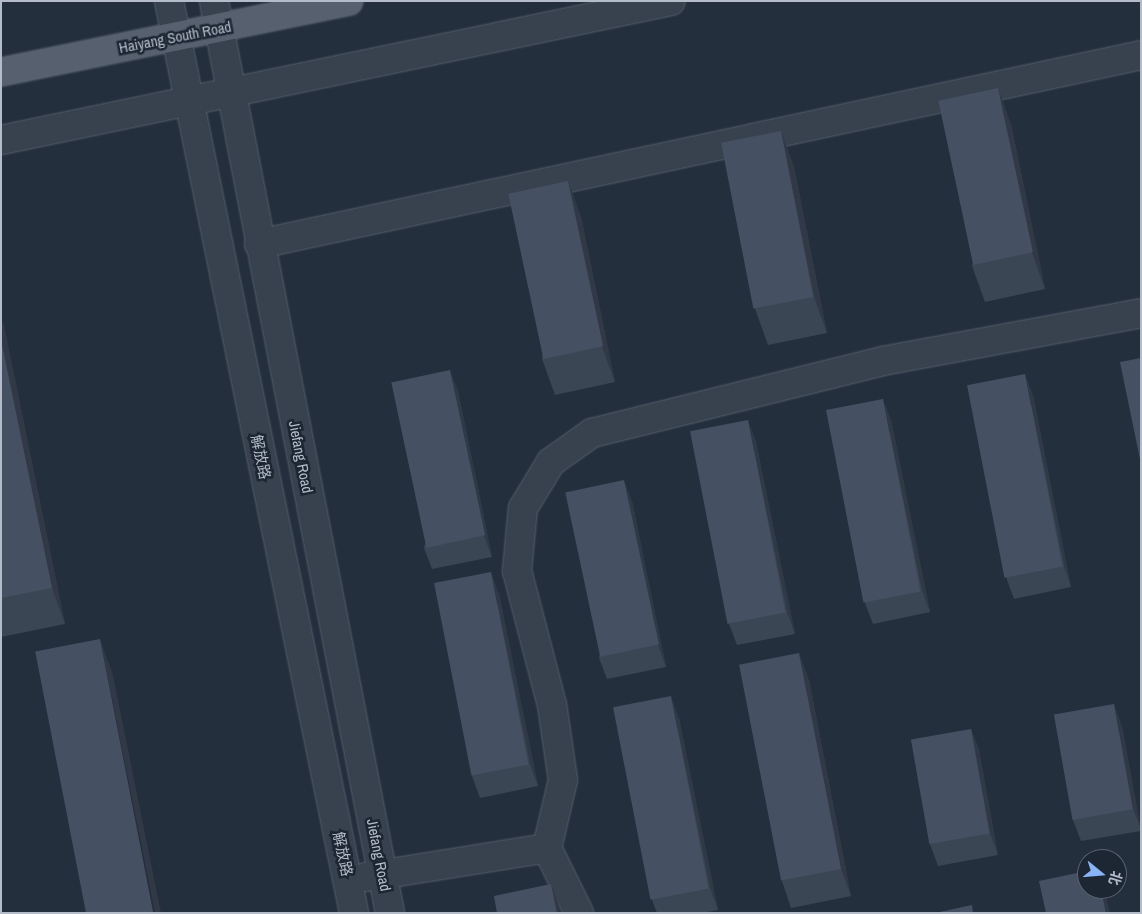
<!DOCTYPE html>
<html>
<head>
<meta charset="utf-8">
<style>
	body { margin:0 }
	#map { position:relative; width:1142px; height:914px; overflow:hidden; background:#242f3e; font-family:"Archivo Narrow","Noto Sans SC",sans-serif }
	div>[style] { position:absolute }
	.roads { filter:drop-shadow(0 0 1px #565f6c) drop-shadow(0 0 1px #565f6c) }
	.minor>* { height:28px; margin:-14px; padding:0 14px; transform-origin:14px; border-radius:14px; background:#38414e }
	.major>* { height:28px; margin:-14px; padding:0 14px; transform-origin:14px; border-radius:14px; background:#56606e }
	.wall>* { inset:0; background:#3b4654 }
	.shaded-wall>* { inset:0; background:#303945 }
	.building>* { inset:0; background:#455162; transform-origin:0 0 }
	span { translate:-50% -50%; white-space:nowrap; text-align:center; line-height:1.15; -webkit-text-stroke:5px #1d2633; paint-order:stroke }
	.street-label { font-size:15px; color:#b4bcc9 }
	.frame { position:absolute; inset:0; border:2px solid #b4bcc9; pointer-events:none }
	.north { position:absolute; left:1077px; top:849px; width:50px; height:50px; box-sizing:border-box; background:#1d2633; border:1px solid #59626f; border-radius:50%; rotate:107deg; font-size:14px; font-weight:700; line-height:20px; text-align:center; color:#b4bcc9 }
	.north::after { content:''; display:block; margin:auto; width:18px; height:22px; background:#8ab4f8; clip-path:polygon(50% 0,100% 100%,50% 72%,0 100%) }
</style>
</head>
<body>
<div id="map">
	<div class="roads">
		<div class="minor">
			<div style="left:169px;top:1px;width:931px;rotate:78.53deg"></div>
			<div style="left:214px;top:1px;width:929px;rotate:79.08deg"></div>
			<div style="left:1px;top:140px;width:684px;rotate:-11.72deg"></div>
			<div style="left:259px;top:244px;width:902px;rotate:-12.09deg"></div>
			<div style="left:366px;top:877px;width:183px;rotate:-9.1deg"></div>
			<div style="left:579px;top:913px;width:72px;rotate:-116.2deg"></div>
			<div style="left:547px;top:848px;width:70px;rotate:-76.8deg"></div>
			<div style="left:563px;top:780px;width:76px;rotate:-98.3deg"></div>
			<div style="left:552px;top:705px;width:138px;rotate:-104.6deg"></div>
			<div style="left:517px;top:571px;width:63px;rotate:-84.6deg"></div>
			<div style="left:523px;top:508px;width:54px;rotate:-58.7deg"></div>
			<div style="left:551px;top:462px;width:50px;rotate:-35.3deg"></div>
			<div style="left:592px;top:433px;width:300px;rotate:-13.9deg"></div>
			<div style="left:883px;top:361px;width:262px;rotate:-10.5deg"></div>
		</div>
		<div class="major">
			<div style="left:1px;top:72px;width:355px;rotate:-11.5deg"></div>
		</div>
	</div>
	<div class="wall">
		<div style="clip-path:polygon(1011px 124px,1045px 289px,985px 302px,972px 266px)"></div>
		<div style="clip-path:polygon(781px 131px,794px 167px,827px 333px,768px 345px,755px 309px)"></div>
		<div style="clip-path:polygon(568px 181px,581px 217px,615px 382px,555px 395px,542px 359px)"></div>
		<div style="clip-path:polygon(1px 318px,4px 326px,65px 624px,1px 637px)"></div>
		<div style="clip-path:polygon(458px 391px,492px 557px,432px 569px,424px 548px)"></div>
		<div style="clip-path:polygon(1033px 395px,1071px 587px,1014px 599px,1006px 577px)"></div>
		<div style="clip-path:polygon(891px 420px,930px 612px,873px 624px,865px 603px)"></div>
		<div style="clip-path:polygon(756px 442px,795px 634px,737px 645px,729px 624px)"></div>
		<div style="clip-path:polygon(632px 501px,666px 667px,607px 679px,599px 658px)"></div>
		<div style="clip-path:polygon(499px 594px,538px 786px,480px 798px,472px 776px)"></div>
		<div style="clip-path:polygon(809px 680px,851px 896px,791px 908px,782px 881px)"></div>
		<div style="clip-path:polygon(679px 718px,718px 910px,702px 913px,657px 913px,652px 900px)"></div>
		<div style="clip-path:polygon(1122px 726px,1141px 831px,1081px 841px,1073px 820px)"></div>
		<div style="clip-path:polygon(971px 729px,979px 750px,998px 855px,938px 866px,930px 844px)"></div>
	</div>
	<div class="shaded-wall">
		<div style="clip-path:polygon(998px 88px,1011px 124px,1045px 289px,1032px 253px)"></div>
		<div style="clip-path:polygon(781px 131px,794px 167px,827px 333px,814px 297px)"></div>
		<div style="clip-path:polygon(568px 181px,581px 217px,615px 382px,602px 347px)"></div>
		<div style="clip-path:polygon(1px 318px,4px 326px,65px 624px,52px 588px,1px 340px)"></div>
		<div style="clip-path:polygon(450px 370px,458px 391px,492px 557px,484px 536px)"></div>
		<div style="clip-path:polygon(1025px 374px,1033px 395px,1071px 587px,1064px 566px)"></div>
		<div style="clip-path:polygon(883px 399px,891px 420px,930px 612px,922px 591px)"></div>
		<div style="clip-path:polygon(748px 420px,756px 442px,795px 634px,787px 612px)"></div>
		<div style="clip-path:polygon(624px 480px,632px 501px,666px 667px,658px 645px)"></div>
		<div style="clip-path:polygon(491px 572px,499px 594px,538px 786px,530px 764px)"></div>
		<div style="clip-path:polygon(100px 639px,113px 675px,161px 913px,155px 913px)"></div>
		<div style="clip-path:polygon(799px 653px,809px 680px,851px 896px,841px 869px)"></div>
		<div style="clip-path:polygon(671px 696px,679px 718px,718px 910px,710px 888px)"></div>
		<div style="clip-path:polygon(1114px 704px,1122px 726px,1141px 829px,1133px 809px)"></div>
		<div style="clip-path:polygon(971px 729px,979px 750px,998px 855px,990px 833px)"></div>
		<div style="clip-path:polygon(551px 884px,559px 906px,560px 913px,557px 913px)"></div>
		<div style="clip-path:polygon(1101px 889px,1105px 889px,1105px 891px,1110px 913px,1106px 913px)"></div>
	</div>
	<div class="building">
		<div style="left:998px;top:88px;width:168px;height:61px;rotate:78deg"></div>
		<div style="left:781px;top:131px;width:169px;height:61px;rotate:79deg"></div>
		<div style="left:568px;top:181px;width:169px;height:61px;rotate:78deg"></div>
		<div style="clip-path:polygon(1px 340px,52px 588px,1px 598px)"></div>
		<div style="clip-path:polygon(1141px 358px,1141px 464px,1120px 362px)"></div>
		<div style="left:450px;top:370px;width:169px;height:60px;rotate:78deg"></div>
		<div style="left:1025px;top:374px;width:196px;height:59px;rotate:79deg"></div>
		<div style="left:883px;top:399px;width:196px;height:58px;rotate:79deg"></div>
		<div style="left:748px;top:420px;width:196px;height:59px;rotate:79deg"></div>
		<div style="left:624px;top:480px;width:168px;height:60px;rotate:78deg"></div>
		<div style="left:491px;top:572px;width:196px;height:58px;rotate:79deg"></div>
		<div style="left:100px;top:639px;width:279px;height:66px;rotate:79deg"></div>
		<div style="left:799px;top:653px;width:220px;height:61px;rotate:79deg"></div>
		<div style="left:671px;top:696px;width:196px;height:59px;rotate:79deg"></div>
		<div style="left:1114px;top:704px;width:107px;height:61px;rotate:80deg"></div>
		<div style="left:971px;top:729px;width:106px;height:61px;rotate:80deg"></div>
		<div style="clip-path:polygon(1087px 871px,1087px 889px,1101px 889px,1106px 913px,1046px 913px,1039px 881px)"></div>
		<div style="clip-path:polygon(551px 884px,557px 913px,497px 913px,494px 896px)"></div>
		<div style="clip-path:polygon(972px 905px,973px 913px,935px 913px)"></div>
	</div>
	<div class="street-label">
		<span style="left:175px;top:37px;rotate:-11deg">Haiyang South Road</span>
		<span style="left:261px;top:457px;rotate:78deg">解放路</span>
		<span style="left:301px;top:457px;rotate:79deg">Jiefang Road</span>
		<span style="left:343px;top:854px;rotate:78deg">解放路</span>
		<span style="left:379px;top:855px;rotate:79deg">Jiefang Road</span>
	</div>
	<div class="frame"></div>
	<div class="north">北</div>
</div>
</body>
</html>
